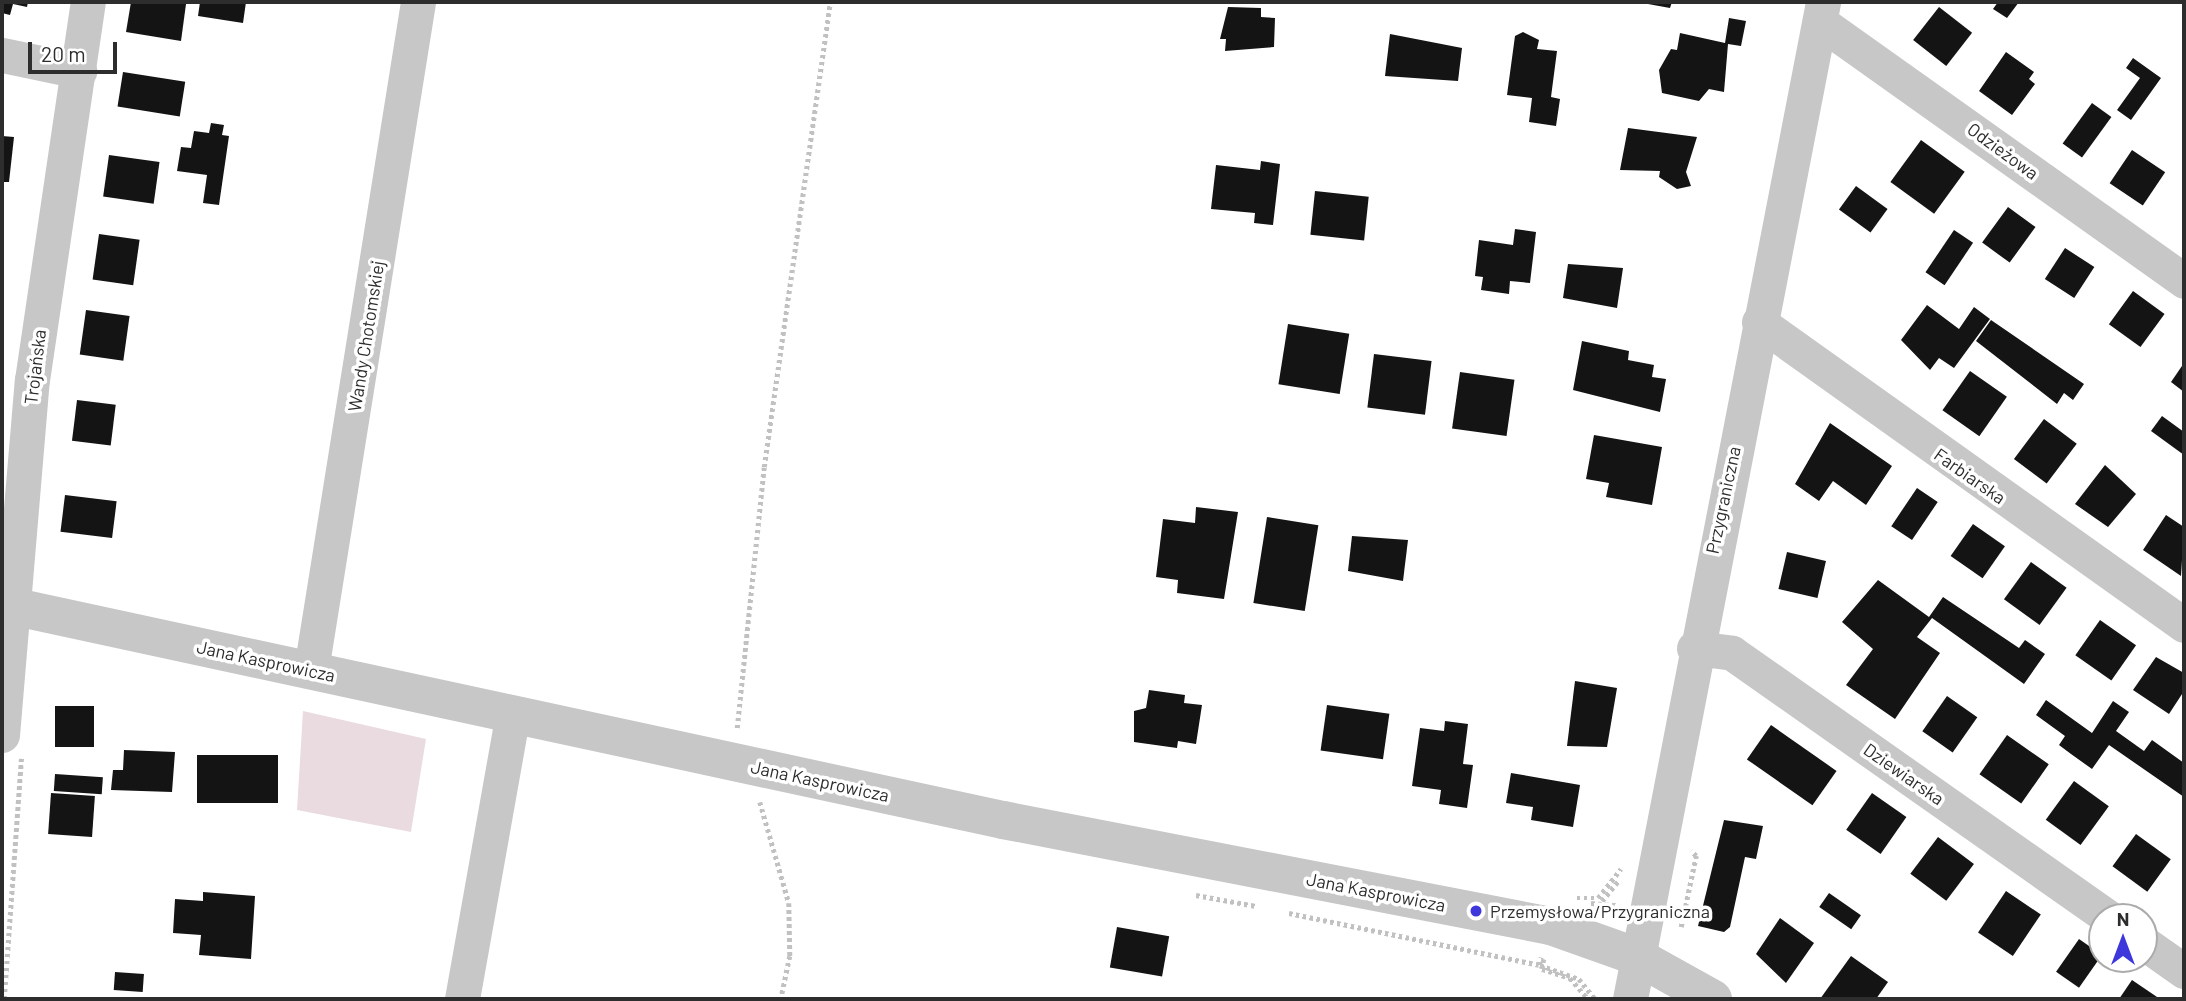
<!DOCTYPE html>
<html>
<head>
<meta charset="utf-8">
<style>
	body { margin:0 }
	#map { position:relative; width:2186px; height:1001px; overflow:hidden; background:#fff; font-family:Barlow,sans-serif }
	div>[style] { position:absolute }
	.green>* { inset:0; background:#eadbe1 }
	.building>* { inset:0; background:#141414; transform-origin:0 0 }
	.path>* { height:4.5px; margin-top:-2.25px; transform-origin:0; background:repeating-linear-gradient(90deg,#c1c1c1 0 3.5px,transparent 0 7px) }
	.minor>* { height:35px; margin:-17.5px; padding:0 17.5px; transform-origin:17.5px; border-radius:17.5px; background:#c7c7c7 }
	.tertiary>* { height:38px; margin:-19px; padding:0 19px; transform-origin:19px; border-radius:19px; background:#c7c7c7 }
	.dots>* { width:19px; height:19px; translate:-50% -50%; box-sizing:border-box; border:4px solid #fff; border-radius:50% }
	span { translate:-50% -50%; white-space:nowrap; text-align:center; line-height:1.15; -webkit-text-stroke:7px #fff; paint-order:stroke }
	.street-label { font-size:18px; color:#2d2d2d }
	.poi-label { font-size:18px; color:#2d2d2d }
	.left { translate:0 -50%; text-align:left }
	.frame { position:absolute; inset:0; border:4px solid #2d2d2d; pointer-events:none }
	.north { position:absolute; left:2088px; top:903px; width:70px; height:70px; box-sizing:border-box; background:#fff; border:2px solid #ababab; border-radius:50%; rotate:0deg; font-size:19px; font-weight:700; line-height:28px; text-align:center; color:#2d2d2d }
	.north::after { content:''; display:block; margin:auto; width:24px; height:32px; background:#3d37dc; clip-path:polygon(50% 0,100% 100%,50% 72%,0 100%) }
	.scale { position:absolute; left:28px; top:42px; width:89px; height:32px; box-sizing:border-box; border:4px solid #2d2d2d; border-top:0; padding-left:9px; font-size:21px; line-height:24px; white-space:nowrap; color:#2d2d2d; -webkit-text-stroke:5px #fff; paint-order:stroke }
</style>
</head>
<body>
<div id="map">
	<div class="green">
		<div style="clip-path:polygon(303px 711px,426px 739px,411px 832px,297px 810px)"></div>
	</div>
	<div class="building">
		<div style="clip-path:polygon(2px 2px,28px 2px,27px 7px,13px 4px,10px 15px,2px 13px)"></div>
		<div style="clip-path:polygon(131px 2px,186px 4px,181px 41px,126px 32px)"></div>
		<div style="clip-path:polygon(200px 2px,246px 2px,243px 23px,198px 16px)"></div>
		<div style="clip-path:polygon(1637px 2px,1672px 2px,1670px 8px)"></div>
		<div style="clip-path:polygon(1998px 2px,2019px 2px,2007px 18px,1993px 9px)"></div>
		<div style="clip-path:polygon(1228px 7px,1261px 8px,1261px 17px,1275px 18px,1274px 47px,1225px 51px,1226px 39px,1220px 39px)"></div>
		<div style="left:1939px;top:7px;width:42px;height:42px;rotate:38deg"></div>
		<div style="clip-path:polygon(1729px 18px,1746px 21px,1741px 46px,1728px 44px,1724px 92px,1709px 89px,1699px 101px,1662px 93px,1659px 70px,1671px 49px,1677px 50px,1680px 33px,1725px 43px)"></div>
		<div style="clip-path:polygon(1523px 32px,1539px 40px,1537px 49px,1557px 51px,1551px 97px,1560px 99px,1556px 126px,1529px 122px,1532px 98px,1507px 95px,1515px 36px)"></div>
		<div style="clip-path:polygon(1390px 34px,1462px 48px,1458px 81px,1385px 76px)"></div>
		<div style="clip-path:polygon(2006px 52px,2034px 72px,2029px 79px,2035px 84px,2012px 115px,1979px 91px)"></div>
		<div style="clip-path:polygon(2133px 58px,2161px 78px,2131px 120px,2117px 110px,2140px 78px,2126px 68px)"></div>
		<div style="left:123px;top:72px;width:63px;height:35px;rotate:9deg"></div>
		<div style="left:2092px;top:103px;width:24px;height:50px;rotate:36deg"></div>
		<div style="clip-path:polygon(211px 123px,224px 125px,222px 135px,229px 136px,219px 205px,203px 203px,207px 175px,177px 171px,181px 147px,191px 148px,194px 131px,209px 133px)"></div>
		<div style="clip-path:polygon(1628px 128px,1697px 137px,1686px 172px,1691px 186px,1677px 189px,1659px 177px,1660px 171px,1620px 170px)"></div>
		<div style="clip-path:polygon(2px 136px,14px 137px,9px 182px,2px 182px)"></div>
		<div style="left:1921px;top:140px;width:54px;height:52px;rotate:36deg"></div>
		<div style="left:2132px;top:150px;width:40px;height:40px;rotate:34deg"></div>
		<div style="left:109px;top:155px;width:51px;height:42px;rotate:8deg"></div>
		<div style="clip-path:polygon(1261px 161px,1280px 164px,1273px 225px,1254px 223px,1255px 213px,1211px 209px,1216px 165px,1260px 170px)"></div>
		<div style="left:1856px;top:186px;width:39px;height:29px;rotate:36deg"></div>
		<div style="left:1315px;top:191px;width:54px;height:44px;rotate:6deg"></div>
		<div style="left:2008px;top:207px;width:34px;height:44px;rotate:36deg"></div>
		<div style="clip-path:polygon(1515px 229px,1536px 232px,1530px 283px,1510px 281px,1509px 294px,1481px 290px,1483px 277px,1475px 276px,1479px 240px,1513px 245px)"></div>
		<div style="left:1954px;top:230px;width:23px;height:51px;rotate:34deg"></div>
		<div style="left:99px;top:234px;width:41px;height:46px;rotate:8deg"></div>
		<div style="left:2065px;top:248px;width:35px;height:37px;rotate:33deg"></div>
		<div style="clip-path:polygon(1568px 264px,1623px 268px,1617px 308px,1563px 298px)"></div>
		<div style="left:2133px;top:291px;width:39px;height:41px;rotate:36deg"></div>
		<div style="clip-path:polygon(1927px 305px,1959px 329px,1974px 307px,1990px 319px,1954px 368px,1939px 358px,1930px 370px,1901px 340px)"></div>
		<div style="left:86px;top:310px;width:44px;height:45px;rotate:8deg"></div>
		<div style="clip-path:polygon(1991px 320px,2084px 384px,2073px 400px,2064px 393px,2057px 404px,1976px 341px)"></div>
		<div style="left:1288px;top:324px;width:62px;height:61px;rotate:9deg"></div>
		<div style="clip-path:polygon(1582px 341px,1629px 351px,1628px 360px,1654px 365px,1652px 377px,1666px 379px,1660px 412px,1573px 390px)"></div>
		<div style="left:1374px;top:354px;width:58px;height:54px;rotate:7deg"></div>
		<div style="clip-path:polygon(2184px 363px,2184px 392px,2171px 382px)"></div>
		<div style="left:1970px;top:371px;width:45px;height:48px;rotate:35deg"></div>
		<div style="left:1460px;top:372px;width:55px;height:57px;rotate:8deg"></div>
		<div style="left:77px;top:400px;width:39px;height:41px;rotate:7deg"></div>
		<div style="clip-path:polygon(2162px 416px,2184px 432px,2184px 455px,2151px 431px)"></div>
		<div style="left:2044px;top:419px;width:41px;height:50px;rotate:37deg"></div>
		<div style="clip-path:polygon(1830px 423px,1892px 466px,1866px 505px,1833px 481px,1819px 501px,1795px 484px)"></div>
		<div style="clip-path:polygon(1594px 435px,1662px 447px,1652px 505px,1606px 497px,1609px 483px,1586px 479px)"></div>
		<div style="clip-path:polygon(2105px 465px,2136px 494px,2108px 527px,2075px 504px)"></div>
		<div style="left:1917px;top:488px;width:25px;height:46px;rotate:34deg"></div>
		<div style="left:65px;top:495px;width:52px;height:37px;rotate:7deg"></div>
		<div style="clip-path:polygon(1196px 507px,1238px 512px,1224px 599px,1177px 593px,1178px 580px,1156px 577px,1163px 519px,1195px 523px)"></div>
		<div style="clip-path:polygon(2166px 515px,2184px 527px,2181px 576px,2143px 550px)"></div>
		<div style="left:1267px;top:517px;width:52px;height:87px;rotate:9deg"></div>
		<div style="left:1973px;top:524px;width:39px;height:39px;rotate:35deg"></div>
		<div style="clip-path:polygon(1352px 536px,1408px 540px,1403px 581px,1348px 571px)"></div>
		<div style="left:1787px;top:552px;width:40px;height:38px;rotate:13deg"></div>
		<div style="left:2031px;top:562px;width:44px;height:46px;rotate:36deg"></div>
		<div style="clip-path:polygon(1878px 580px,1929px 617px,1943px 597px,2019px 648px,2025px 640px,2045px 654px,2024px 684px,1932px 618px,1917px 637px,1940px 653px,1895px 719px,1846px 685px,1873px 649px,1842px 622px)"></div>
		<div style="left:2100px;top:620px;width:44px;height:43px;rotate:35deg"></div>
		<div style="clip-path:polygon(2156px 657px,2184px 673px,2184px 691px,2169px 714px,2133px 690px)"></div>
		<div style="clip-path:polygon(1575px 681px,1617px 688px,1607px 747px,1567px 746px)"></div>
		<div style="clip-path:polygon(1149px 690px,1185px 695px,1184px 703px,1202px 705px,1196px 744px,1178px 741px,1177px 748px,1134px 742px,1134px 711px,1146px 708px)"></div>
		<div style="left:1947px;top:696px;width:37px;height:43px;rotate:35deg"></div>
		<div style="clip-path:polygon(2046px 700px,2092px 733px,2113px 701px,2129px 712px,2116px 731px,2144px 751px,2152px 740px,2184px 763px,2184px 797px,2109px 745px,2092px 769px,2071px 754px,2059px 745px,2065px 736px,2036px 715px)"></div>
		<div style="left:1327px;top:705px;width:63px;height:46px;rotate:8deg"></div>
		<div style="left:55px;top:706px;width:39px;height:41px"></div>
		<div style="clip-path:polygon(1445px 721px,1468px 724px,1463px 764px,1473px 765px,1467px 808px,1439px 804px,1441px 790px,1412px 786px,1420px 728px,1444px 731px)"></div>
		<div style="left:1771px;top:725px;width:80px;height:42px;rotate:35deg"></div>
		<div style="left:2007px;top:735px;width:51px;height:48px;rotate:35deg"></div>
		<div style="clip-path:polygon(124px 750px,175px 752px,172px 792px,111px 790px,113px 770px,123px 770px)"></div>
		<div style="left:197px;top:755px;width:81px;height:48px"></div>
		<div style="clip-path:polygon(1511px 773px,1580px 785px,1573px 827px,1531px 820px,1533px 807px,1506px 803px)"></div>
		<div style="left:55px;top:774px;width:48px;height:17px;rotate:4deg"></div>
		<div style="left:2074px;top:781px;width:43px;height:48px;rotate:36deg"></div>
		<div style="left:51px;top:793px;width:44px;height:41px;rotate:4deg"></div>
		<div style="left:1872px;top:793px;width:42px;height:45px;rotate:35deg"></div>
		<div style="clip-path:polygon(1724px 820px,1763px 826px,1756px 859px,1745px 857px,1730px 927px,1724px 932px,1698px 926px)"></div>
		<div style="left:2136px;top:834px;width:43px;height:40px;rotate:36deg"></div>
		<div style="left:1938px;top:837px;width:45px;height:46px;rotate:37deg"></div>
		<div style="left:2006px;top:891px;width:42px;height:50px;rotate:34deg"></div>
		<div style="clip-path:polygon(203px 892px,255px 896px,251px 959px,199px 955px,201px 935px,173px 933px,175px 899px,203px 901px)"></div>
		<div style="left:1829px;top:893px;width:39px;height:17px;rotate:35deg"></div>
		<div style="clip-path:polygon(1780px 918px,1814px 943px,1786px 983px,1756px 954px)"></div>
		<div style="left:1117px;top:927px;width:53px;height:41px;rotate:10deg"></div>
		<div style="left:2079px;top:939px;width:28px;height:40px;rotate:35deg"></div>
		<div style="clip-path:polygon(1851px 956px,1888px 982px,1876px 999px,1820px 999px)"></div>
		<div style="left:115px;top:972px;width:29px;height:18px;rotate:4deg"></div>
		<div style="clip-path:polygon(2132px 980px,2160px 999px,2119px 999px)"></div>
	</div>
	<div class="path">
		<div style="left:737px;top:728px;width:262px;rotate:-84.1deg"></div>
		<div style="left:764px;top:467px;width:470px;rotate:-81.9deg"></div>
		<div style="left:760px;top:802px;width:105px;rotate:74deg"></div>
		<div style="left:789px;top:903px;width:53px;rotate:88.9deg"></div>
		<div style="left:790px;top:956px;width:44px;rotate:101.8deg"></div>
		<div style="left:1196px;top:895px;width:61px;rotate:10.4deg"></div>
		<div style="left:1577px;top:898px;width:21px"></div>
		<div style="left:1598px;top:898px;width:37px;rotate:-52deg"></div>
		<div style="left:1602px;top:901px;width:27px;rotate:-51deg"></div>
		<div style="left:1591px;top:903px;width:25px;rotate:5deg"></div>
		<div style="left:1289px;top:913px;width:255px;rotate:11.7deg"></div>
		<div style="left:1539px;top:965px;width:8px;rotate:-76deg"></div>
		<div style="left:1681px;top:927px;width:73px;rotate:-78.1deg"></div>
		<div style="left:1696px;top:856px;width:7px;rotate:-135deg"></div>
		<div style="left:1544px;top:959px;width:10px;rotate:101deg"></div>
		<div style="left:1542px;top:969px;width:29px;rotate:18deg"></div>
		<div style="left:1570px;top:978px;width:28px;rotate:49deg"></div>
		<div style="left:1540px;top:965px;width:41px;rotate:19.7deg"></div>
		<div style="left:1579px;top:979px;width:26px;rotate:51deg"></div>
		<div style="left:4px;top:999px;width:241px;rotate:-85.9deg"></div>
	</div>
	<div class="minor">
		<div style="left:1820px;top:22px;width:447px;rotate:35.4deg"></div>
		<div style="left:2px;top:55px;width:79px;rotate:11.7deg"></div>
		<div style="left:1759px;top:322px;width:522px;rotate:35.49deg"></div>
		<div style="left:1694px;top:648px;width:38px;rotate:7deg"></div>
		<div style="left:1732px;top:653px;width:459px;rotate:35.1deg"></div>
		<div style="left:311px;top:670px;width:677px;rotate:-80.9deg"></div>
		<div style="left:2px;top:735px;width:356px;rotate:-85.2deg"></div>
		<div style="left:32px;top:380px;width:382px;rotate:-81.6deg"></div>
		<div style="left:2144px;top:943px;width:49px;rotate:35deg"></div>
		<div style="left:462px;top:999px;width:290px;rotate:-79.9deg"></div>
		<div style="left:1630px;top:999px;width:1016px;rotate:-79.04deg"></div>
	</div>
	<div class="tertiary">
		<div style="left:2px;top:604px;width:1024px;rotate:12.18deg"></div>
		<div style="left:1003px;top:820px;width:558px;rotate:10.95deg"></div>
		<div style="left:1551px;top:926px;width:92px;rotate:19.6deg"></div>
		<div style="left:1638px;top:957px;width:86px;rotate:29.2deg"></div>
	</div>
	<div class="dots">
		<div style="left:1476px;top:911px;background:#3d37dc"></div>
	</div>
	<div class="street-label">
		<span style="left:2003px;top:151px;rotate:36deg">Odzieżowa</span>
		<span style="left:366px;top:336px;rotate:-81deg">Wandy Chotomskiej</span>
		<span style="left:35px;top:367px;rotate:-83deg">Trojańska</span>
		<span style="left:1970px;top:476px;rotate:35deg">Farbiarska</span>
		<span style="left:1723px;top:500px;rotate:-78deg">Przygraniczna</span>
		<span style="left:266px;top:661px;rotate:12deg">Jana Kasprowicza</span>
		<span style="left:1904px;top:774px;rotate:35deg">Dziewiarska</span>
		<span style="left:820px;top:781px;rotate:12deg">Jana Kasprowicza</span>
		<span style="left:1376px;top:892px;rotate:11deg">Jana Kasprowicza</span>
	</div>
	<div class="poi-label">
		<span class="left" style="left:1490px;top:911px">Przemysłowa/Przygraniczna</span>
	</div>
	<div class="frame"></div>
	<div class="north">N</div>
	<div class="scale">20 m</div>
</div>
</body>
</html>
